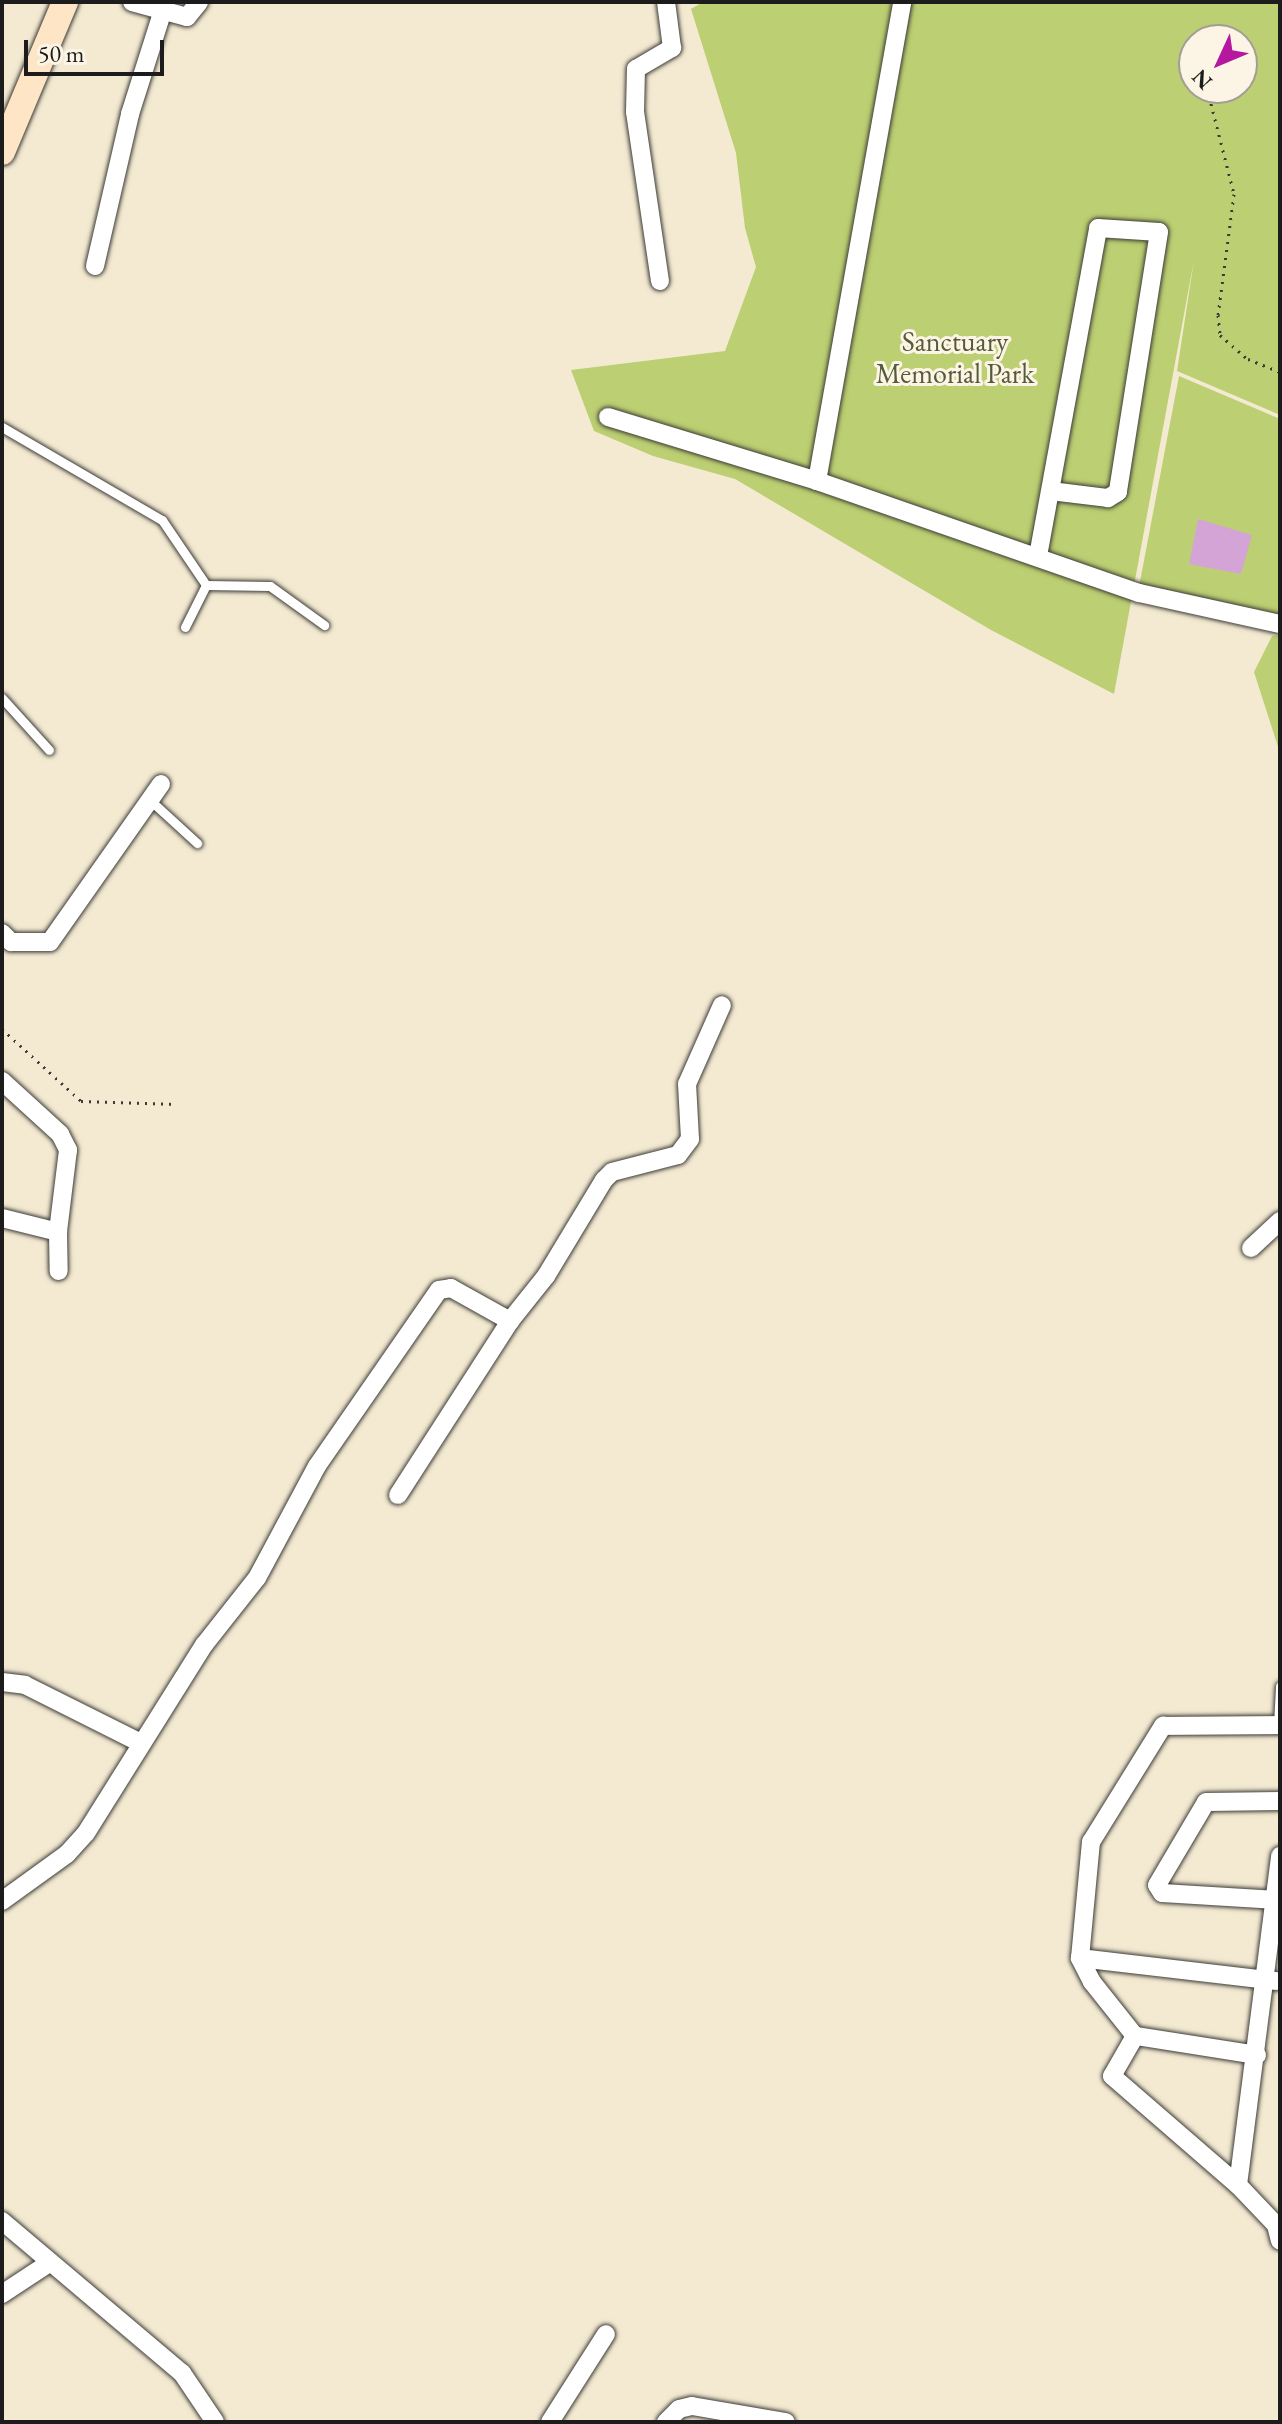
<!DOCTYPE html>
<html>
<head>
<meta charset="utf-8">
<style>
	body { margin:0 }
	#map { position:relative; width:1282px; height:2424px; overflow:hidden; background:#f4ead2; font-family:"EB Garamond",serif }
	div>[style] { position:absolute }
	.green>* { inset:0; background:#bccf72 }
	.building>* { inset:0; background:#d5a4d6 }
	.path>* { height:3px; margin-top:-1.5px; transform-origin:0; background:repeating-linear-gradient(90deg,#3c3b37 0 2px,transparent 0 8px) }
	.roads { filter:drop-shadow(0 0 2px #3c3b37) drop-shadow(0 0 2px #3c3b37) }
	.lane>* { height:9px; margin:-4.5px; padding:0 4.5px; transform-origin:4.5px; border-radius:4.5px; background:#fff }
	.street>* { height:18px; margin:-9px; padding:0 9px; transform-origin:9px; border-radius:9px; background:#fff }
	.secondary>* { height:26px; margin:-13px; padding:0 13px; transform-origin:13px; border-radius:13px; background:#fde5c5 }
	span { translate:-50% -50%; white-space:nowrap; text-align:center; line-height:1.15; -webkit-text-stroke:6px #fcf5e5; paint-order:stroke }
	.park-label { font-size:28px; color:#545b3a }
	.frame { position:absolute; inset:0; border:4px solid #1c1c1c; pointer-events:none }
	.north { position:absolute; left:1178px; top:24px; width:80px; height:80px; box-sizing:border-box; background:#fcf5e5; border:2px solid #a29e95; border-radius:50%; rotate:226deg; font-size:22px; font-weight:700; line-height:32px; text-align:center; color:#1c1c1c }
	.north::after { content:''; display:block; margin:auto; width:28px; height:36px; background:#b5179e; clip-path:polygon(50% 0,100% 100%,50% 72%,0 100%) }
	.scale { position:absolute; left:24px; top:40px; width:140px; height:36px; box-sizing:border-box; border:4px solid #1c1c1c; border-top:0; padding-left:10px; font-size:24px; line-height:28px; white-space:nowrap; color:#1c1c1c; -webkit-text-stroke:6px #fcf5e5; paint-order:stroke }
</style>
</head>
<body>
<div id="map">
	<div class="green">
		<div style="clip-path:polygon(evenodd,703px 2px,1280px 2px,1280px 415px,1177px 371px,1194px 260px,1114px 694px,991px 630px,735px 479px,653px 456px,594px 431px,571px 370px,725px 351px,756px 267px,745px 228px,736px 153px,691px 9px,703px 2px,1194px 40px,1242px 40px,1242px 88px,1194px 88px,1194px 40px)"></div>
		<div style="clip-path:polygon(1179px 376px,1280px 419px,1280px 619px,1139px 587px)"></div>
		<div style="clip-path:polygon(1280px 635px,1280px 753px,1254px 672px,1272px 636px)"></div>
	</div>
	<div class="building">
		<div style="clip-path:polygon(1198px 519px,1252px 535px,1241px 574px,1189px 564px)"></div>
	</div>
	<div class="path">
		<div style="left:1207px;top:88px;width:109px;rotate:75.7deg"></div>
		<div style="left:1234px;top:194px;width:122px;rotate:97.5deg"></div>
		<div style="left:1218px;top:315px;width:20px;rotate:84deg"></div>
		<div style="left:1220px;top:335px;width:37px;rotate:41deg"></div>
		<div style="left:1248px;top:359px;width:35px;rotate:22deg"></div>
		<div style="left:2px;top:1029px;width:107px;rotate:42.3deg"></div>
		<div style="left:81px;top:1101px;width:96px;rotate:1.8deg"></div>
	</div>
	<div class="roads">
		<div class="lane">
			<div style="left:2px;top:427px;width:185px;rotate:30.2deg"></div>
			<div style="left:162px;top:520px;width:78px;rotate:55.9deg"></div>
			<div style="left:206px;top:585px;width:47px;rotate:116.6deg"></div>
			<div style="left:206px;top:585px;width:64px;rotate:0.9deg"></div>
			<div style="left:270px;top:586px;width:67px;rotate:35.8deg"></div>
			<div style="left:2px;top:698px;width:70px;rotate:47.9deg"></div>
			<div style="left:150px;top:800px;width:64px;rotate:42.5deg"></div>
			<div style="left:1278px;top:1725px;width:39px;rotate:-87deg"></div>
		</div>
		<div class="street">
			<div style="left:132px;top:2px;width:57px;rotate:15.3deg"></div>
			<div style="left:187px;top:17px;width:19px;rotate:-51deg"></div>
			<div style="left:95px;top:266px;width:156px;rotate:-77deg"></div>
			<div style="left:130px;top:114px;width:106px;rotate:-72.4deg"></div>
			<div style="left:660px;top:281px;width:171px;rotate:-98.4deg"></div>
			<div style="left:635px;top:112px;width:43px;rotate:-88.7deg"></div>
			<div style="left:636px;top:69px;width:42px;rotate:-30.3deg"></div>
			<div style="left:672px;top:48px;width:46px;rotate:-97.4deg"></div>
			<div style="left:608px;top:417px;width:219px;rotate:17deg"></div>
			<div style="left:817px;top:481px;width:341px;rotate:19.2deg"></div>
			<div style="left:1139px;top:593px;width:144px;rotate:12.4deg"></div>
			<div style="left:817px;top:481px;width:486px;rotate:-79.9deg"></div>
			<div style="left:1038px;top:556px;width:333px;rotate:-79.6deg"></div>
			<div style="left:1098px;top:228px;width:61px;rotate:3.8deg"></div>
			<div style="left:1159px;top:232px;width:263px;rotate:99deg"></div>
			<div style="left:1118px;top:492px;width:12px;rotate:149deg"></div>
			<div style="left:1108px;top:498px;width:57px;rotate:-173deg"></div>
			<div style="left:2px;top:933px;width:13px;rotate:45deg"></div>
			<div style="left:11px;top:942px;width:39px"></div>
			<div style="left:50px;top:942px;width:193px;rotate:-54.9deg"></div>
			<div style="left:2px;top:1081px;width:79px;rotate:42.4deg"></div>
			<div style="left:60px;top:1134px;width:18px;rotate:63deg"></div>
			<div style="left:68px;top:1150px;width:83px;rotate:97deg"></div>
			<div style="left:58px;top:1232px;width:39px;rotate:89deg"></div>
			<div style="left:2px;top:1218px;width:58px;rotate:14deg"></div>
			<div style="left:1251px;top:1248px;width:40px;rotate:-43deg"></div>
			<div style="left:398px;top:1495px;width:207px;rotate:-57.2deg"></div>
			<div style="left:510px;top:1321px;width:58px;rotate:-51.3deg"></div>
			<div style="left:546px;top:1276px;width:112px;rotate:-58.9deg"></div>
			<div style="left:604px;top:1180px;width:11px;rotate:-45deg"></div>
			<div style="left:612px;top:1172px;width:68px;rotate:-14.4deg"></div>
			<div style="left:678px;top:1155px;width:20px;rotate:-53deg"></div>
			<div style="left:690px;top:1139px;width:55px;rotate:-93.1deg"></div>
			<div style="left:687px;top:1084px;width:86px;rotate:-66.1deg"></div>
			<div style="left:2px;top:1682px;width:23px;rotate:7deg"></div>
			<div style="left:25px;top:1685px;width:127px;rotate:26.6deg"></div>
			<div style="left:1277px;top:1900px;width:115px;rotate:-176.5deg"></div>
			<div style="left:1162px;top:1893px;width:9px;rotate:-122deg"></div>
			<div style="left:1157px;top:1885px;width:96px;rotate:-59.4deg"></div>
			<div style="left:1206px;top:1802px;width:74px;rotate:-0.8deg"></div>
			<div style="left:2px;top:1901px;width:80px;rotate:-35.9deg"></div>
			<div style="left:67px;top:1854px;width:28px;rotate:-48deg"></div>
			<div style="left:86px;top:1833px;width:222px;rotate:-57.9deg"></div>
			<div style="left:204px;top:1645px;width:85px;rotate:-51.7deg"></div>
			<div style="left:257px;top:1578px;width:127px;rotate:-61.8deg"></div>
			<div style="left:317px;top:1466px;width:214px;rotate:-55.3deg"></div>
			<div style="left:439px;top:1290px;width:12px;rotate:-9deg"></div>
			<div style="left:451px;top:1288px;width:68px;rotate:29.2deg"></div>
			<div style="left:1080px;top:1958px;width:198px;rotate:6.7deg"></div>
			<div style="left:1135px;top:2036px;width:46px;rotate:119.9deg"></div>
			<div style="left:1112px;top:2076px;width:167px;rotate:40.9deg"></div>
			<div style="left:1238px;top:2185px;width:55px;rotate:46.5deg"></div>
			<div style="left:1276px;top:2225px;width:16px;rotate:76deg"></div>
			<div style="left:1257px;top:2055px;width:123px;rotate:-171.1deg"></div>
			<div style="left:1135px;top:2036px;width:69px;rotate:-128.5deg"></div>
			<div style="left:1092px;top:1982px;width:27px;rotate:-117deg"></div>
			<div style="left:1080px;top:1958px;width:117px;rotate:-84.6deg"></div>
			<div style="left:1091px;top:1842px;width:137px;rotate:-58.2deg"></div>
			<div style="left:1163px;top:1726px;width:117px;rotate:-0.5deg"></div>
			<div style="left:1238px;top:2185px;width:332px;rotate:-82.7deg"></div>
			<div style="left:2px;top:2221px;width:236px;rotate:40.2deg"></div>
			<div style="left:182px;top:2373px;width:59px;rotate:56deg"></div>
			<div style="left:2px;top:2294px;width:56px;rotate:-33.4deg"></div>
			<div style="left:550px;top:2422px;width:104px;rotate:-57.5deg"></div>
			<div style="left:666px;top:2422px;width:18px;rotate:-45deg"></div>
			<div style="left:679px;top:2409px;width:13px;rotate:-13deg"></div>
			<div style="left:692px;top:2406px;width:95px;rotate:9.7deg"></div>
		</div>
		<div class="secondary">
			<div style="left:2px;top:152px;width:163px;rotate:-67.2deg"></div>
		</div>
	</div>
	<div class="park-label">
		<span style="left:955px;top:357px">Sanctuary<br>Memorial Park</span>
	</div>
	<div class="frame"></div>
	<div class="north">N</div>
	<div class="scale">50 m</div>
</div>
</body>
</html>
